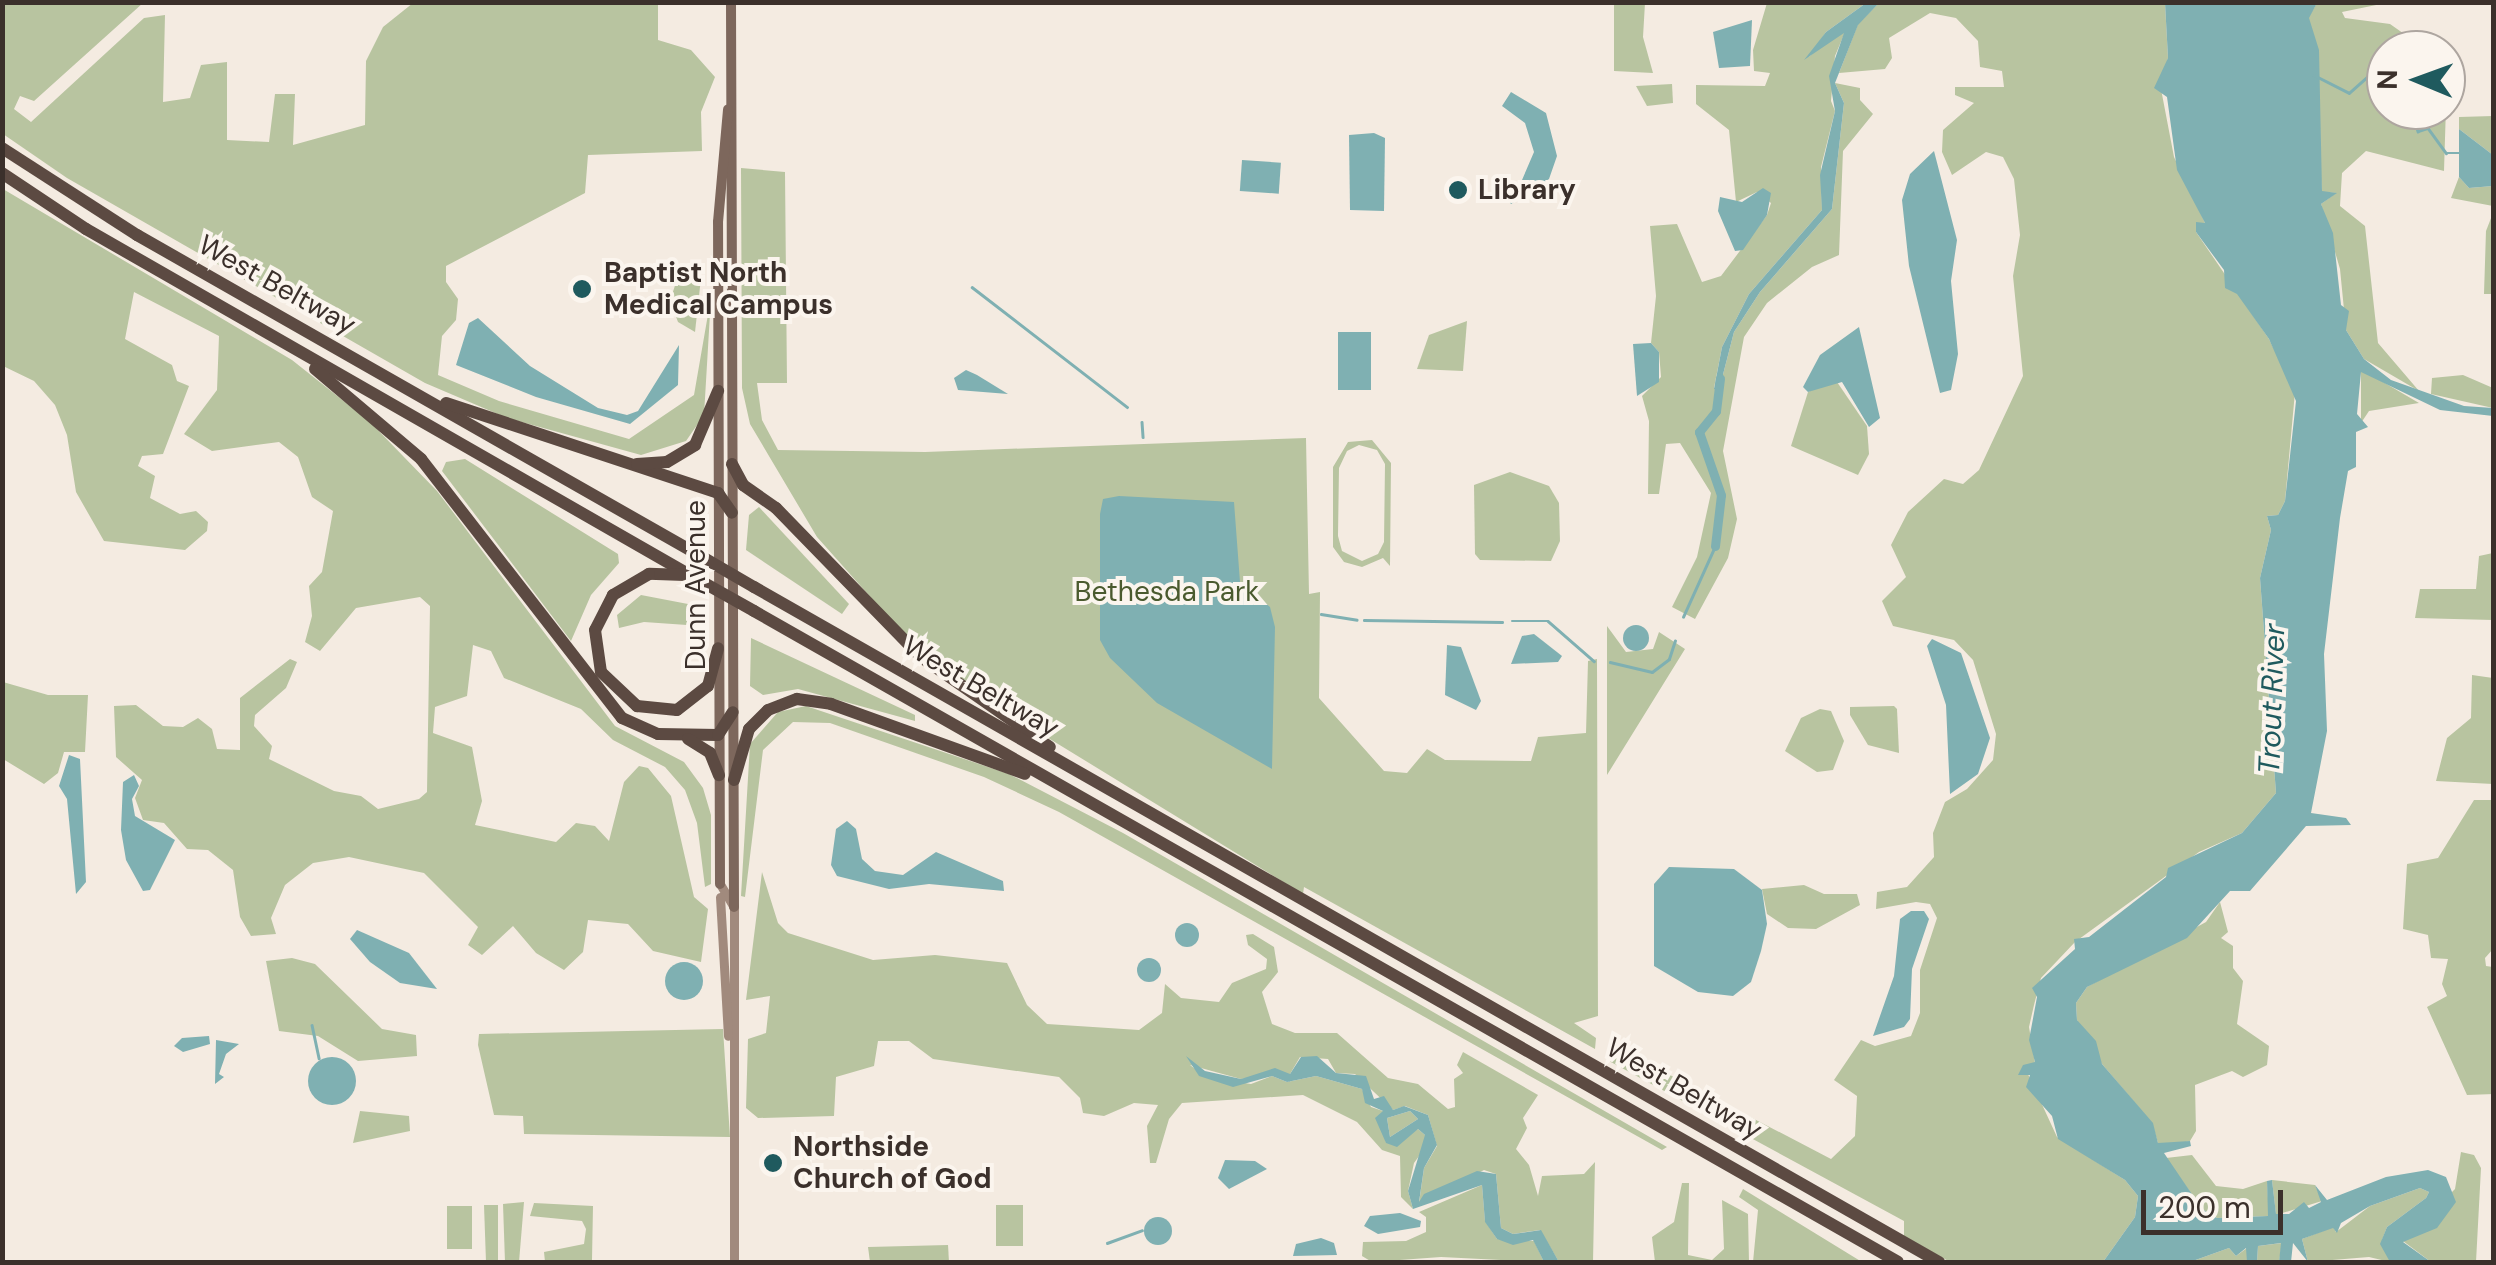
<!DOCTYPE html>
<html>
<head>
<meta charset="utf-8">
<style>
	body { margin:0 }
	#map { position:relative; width:2496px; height:1265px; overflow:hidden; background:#f4ebe1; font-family:"DM Sans",sans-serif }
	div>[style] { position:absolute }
	.green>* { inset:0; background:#b8c4a0; transform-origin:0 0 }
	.water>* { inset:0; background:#7fb0b2; transform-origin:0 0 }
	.round { border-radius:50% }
	.stream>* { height:2.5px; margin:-1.25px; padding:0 1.25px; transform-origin:1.25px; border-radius:1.25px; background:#7fb0b2 }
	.river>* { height:9px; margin:-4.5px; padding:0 4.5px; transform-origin:4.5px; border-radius:4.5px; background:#7fb0b2 }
	.secondary>* { height:9px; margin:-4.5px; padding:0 4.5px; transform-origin:4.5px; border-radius:4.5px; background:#a18a7d }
	.primary>* { height:10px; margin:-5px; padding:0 5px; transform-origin:5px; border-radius:5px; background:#7d675c }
	.motorway>* { height:12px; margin:-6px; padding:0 6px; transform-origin:6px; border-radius:6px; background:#5c4a42 }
	.motorway-bridge>* { height:12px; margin:-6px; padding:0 6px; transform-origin:6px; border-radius:6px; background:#5c4a42 }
	.dots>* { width:28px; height:28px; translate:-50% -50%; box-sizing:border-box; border:5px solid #fbf5ee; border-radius:50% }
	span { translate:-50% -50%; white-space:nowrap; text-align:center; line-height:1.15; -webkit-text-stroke:8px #fbf5ee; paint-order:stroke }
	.poi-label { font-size:28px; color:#3b302b; font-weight:700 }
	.left { translate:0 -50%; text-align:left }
	.street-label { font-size:28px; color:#3b302b }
	.park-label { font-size:28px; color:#4a5a2e }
	.water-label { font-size:30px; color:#1f5a5e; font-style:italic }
	.frame { position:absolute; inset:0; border:5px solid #3b302b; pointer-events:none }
	.north { position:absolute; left:2366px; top:30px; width:100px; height:100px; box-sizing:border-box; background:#fbf5ee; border:2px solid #aea6a0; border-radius:50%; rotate:271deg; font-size:28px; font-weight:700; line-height:40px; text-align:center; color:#3b302b }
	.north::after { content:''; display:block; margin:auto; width:35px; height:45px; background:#1f5a5e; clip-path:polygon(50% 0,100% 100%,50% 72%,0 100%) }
	.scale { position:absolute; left:2141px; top:1190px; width:142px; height:45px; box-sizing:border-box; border:5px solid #3b302b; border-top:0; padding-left:12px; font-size:30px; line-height:35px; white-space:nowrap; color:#3b302b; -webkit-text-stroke:8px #fbf5ee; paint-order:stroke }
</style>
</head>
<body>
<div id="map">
	<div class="green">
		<div style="clip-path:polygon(2px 3px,143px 3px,34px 101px,20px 96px,14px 109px,31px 122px,144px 18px,165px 15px,163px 102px,190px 98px,201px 65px,227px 62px,227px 140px,269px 142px,275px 94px,295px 94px,293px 145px,365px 125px,366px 61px,383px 27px,413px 3px,658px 3px,658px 40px,691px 50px,715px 77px,701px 112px,702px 151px,588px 155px,585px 193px,446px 266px,446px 282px,458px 299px,456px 320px,442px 336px,438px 375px,499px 401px,629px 439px,694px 395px,711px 297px,704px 415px,686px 441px,641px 455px,507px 418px,425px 383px,67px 178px,3px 134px)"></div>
		<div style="clip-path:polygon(1614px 3px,1645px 3px,1643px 37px,1653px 73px,1614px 71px)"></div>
		<div style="clip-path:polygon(1767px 3px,1866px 3px,1826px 32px,1809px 57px,1830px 36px,1845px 32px,1835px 56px,1831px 101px,1835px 111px,1821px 167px,1822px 210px,1749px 294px,1722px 347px,1714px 388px,1719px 390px,1734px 332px,1760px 292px,1832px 209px,1844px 103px,1835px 83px,1860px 88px,1860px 100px,1873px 114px,1843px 151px,1839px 255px,1812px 267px,1767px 303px,1744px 337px,1723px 451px,1737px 519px,1728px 558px,1695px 619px,1672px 607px,1697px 557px,1711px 493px,1680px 443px,1666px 444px,1659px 494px,1648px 494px,1649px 421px,1642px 396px,1661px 377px,1659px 352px,1651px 343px,1656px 296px,1650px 226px,1677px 224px,1702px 282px,1721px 276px,1767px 215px,1771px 203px,1757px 192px,1736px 202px,1729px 130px,1696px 104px,1696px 85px,1765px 86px,1770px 73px,1754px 71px,1753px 50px)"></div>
		<div style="clip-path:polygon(1879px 3px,2165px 3px,2168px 58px,2161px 89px,2174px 157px,2205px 223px,2196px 223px,2196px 232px,2269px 339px,2295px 392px,2285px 501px,2278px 515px,2267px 516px,2271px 530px,2260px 578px,2276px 793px,2242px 833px,2199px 852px,2075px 942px,2041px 978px,2034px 1005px,2029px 1027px,2035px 1063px,2027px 1072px,2057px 1137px,2125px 1180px,2138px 1196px,2135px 1217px,2103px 1262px,1950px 1262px,1904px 1236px,1904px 1221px,1609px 1061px,1611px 1050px,1624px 1056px,1626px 1052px,1831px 1159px,1855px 1136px,1857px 1096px,1834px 1080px,1861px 1040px,1875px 1046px,1911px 1036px,1920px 1013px,1920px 970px,1937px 918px,1930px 904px,1916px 902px,1876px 909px,1877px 892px,1907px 887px,1934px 857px,1933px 833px,1945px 802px,1967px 789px,1993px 760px,1996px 734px,1973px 660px,1954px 640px,1893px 626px,1882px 601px,1906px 577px,1891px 545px,1908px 512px,1944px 479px,1963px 484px,1979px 470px,2023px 376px,2013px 276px,2020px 235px,2014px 179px,2003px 157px,1986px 152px,1952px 175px,1942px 152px,1943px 130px,1974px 103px,1955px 95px,1955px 87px,2004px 87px,2002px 71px,1980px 67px,1978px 41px,1956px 18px,1930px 13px,1889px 38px,1892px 58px,1885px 69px,1839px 73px,1858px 24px)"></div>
		<div style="clip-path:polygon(2317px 3px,2386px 3px,2342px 12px,2345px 18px,2390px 24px,2427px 50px,2386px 50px,2386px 110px,2446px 106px,2444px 171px,2366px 151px,2342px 173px,2340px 206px,2365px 226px,2378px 343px,2419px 391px,2364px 359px,2346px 330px,2340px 269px,2321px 204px,2336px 193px,2322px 192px,2308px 18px)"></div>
		<div style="clip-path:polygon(1672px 84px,1673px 103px,1647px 106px,1636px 86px)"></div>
		<div style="clip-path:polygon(2493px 116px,2493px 155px,2459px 129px,2459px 117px)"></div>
		<div style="clip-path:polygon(741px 168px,785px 172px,787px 383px,757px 383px,762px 420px,778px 450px,925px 452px,1306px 438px,1309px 594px,1320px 592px,1319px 698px,1384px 771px,1407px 773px,1427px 749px,1445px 760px,1531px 761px,1538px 737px,1586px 733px,1588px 661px,1597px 659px,1598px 1016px,1574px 1023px,1596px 1038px,1595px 1049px,1304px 887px,1303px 894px,1027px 725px,946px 671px,890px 619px,817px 537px,750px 424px,742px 388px)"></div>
		<div style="clip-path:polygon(2459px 177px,2469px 188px,2493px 186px,2493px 206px,2451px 198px)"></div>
		<div style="clip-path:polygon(3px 189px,292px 360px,370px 422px,437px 491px,615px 726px,684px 762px,703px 788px,711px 815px,711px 884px,705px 887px,697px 823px,685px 790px,665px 767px,613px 740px,581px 709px,504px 678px,491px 651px,473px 645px,467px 696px,435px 707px,433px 733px,472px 747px,482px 801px,475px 825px,556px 842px,576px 823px,595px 826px,609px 841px,624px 782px,639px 766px,648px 768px,671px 796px,694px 897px,708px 909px,701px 962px,653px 951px,628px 924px,588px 920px,583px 952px,564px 970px,536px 953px,513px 926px,482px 955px,468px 945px,478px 927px,424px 873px,349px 857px,313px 863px,285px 885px,271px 918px,276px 934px,251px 936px,240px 917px,233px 870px,208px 850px,187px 849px,164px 823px,143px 820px,135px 798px,142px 780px,116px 757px,114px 706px,136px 705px,163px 726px,183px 727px,198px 718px,212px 729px,217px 749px,240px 750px,240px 698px,290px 659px,297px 662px,286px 688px,255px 715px,254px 726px,272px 746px,269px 759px,334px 791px,361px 796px,378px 809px,419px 799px,427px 792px,430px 606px,420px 597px,356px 608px,320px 651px,305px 642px,312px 616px,309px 586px,322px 572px,333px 511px,312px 497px,298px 457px,279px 442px,212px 451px,184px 434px,217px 390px,219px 336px,134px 292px,125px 339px,172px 365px,177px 381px,189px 386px,163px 454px,142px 456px,138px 466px,155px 476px,150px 498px,180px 514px,196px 511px,208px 522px,207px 531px,185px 550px,104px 541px,76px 492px,67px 435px,55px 405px,34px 381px,3px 366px)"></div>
		<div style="clip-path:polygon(2493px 213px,2493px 294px,2484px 294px,2486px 231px)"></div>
		<div style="clip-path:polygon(679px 273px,701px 278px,695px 332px,678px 322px,670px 301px)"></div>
		<div style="clip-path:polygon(1467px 321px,1463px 371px,1417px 369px,1429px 335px)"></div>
		<div style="clip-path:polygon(2361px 372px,2366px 372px,2419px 403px,2369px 411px,2361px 423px)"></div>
		<div style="clip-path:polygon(2463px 375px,2493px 388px,2493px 408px,2431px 394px,2432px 378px)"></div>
		<div style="clip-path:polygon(1835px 379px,1867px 426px,1869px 454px,1858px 475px,1791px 446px,1808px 392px)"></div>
		<div style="clip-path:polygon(evenodd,1372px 440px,1391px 463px,1390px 566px,1383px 558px,1362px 567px,1344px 562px,1333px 547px,1333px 467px,1348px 442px,1372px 440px,1359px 445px,1377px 450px,1385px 464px,1384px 542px,1378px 554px,1362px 561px,1342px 551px,1338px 536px,1339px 468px,1347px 451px,1359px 445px)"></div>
		<div style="clip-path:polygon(465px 459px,618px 554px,619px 563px,591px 595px,571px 641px,442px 471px,446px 462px)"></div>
		<div style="clip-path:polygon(1510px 472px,1549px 486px,1559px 503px,1560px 541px,1551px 561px,1480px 560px,1475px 554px,1474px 485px)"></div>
		<div style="clip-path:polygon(759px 507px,849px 604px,842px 614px,746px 550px,749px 515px)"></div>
		<div style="clip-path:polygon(2493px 553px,2493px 620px,2415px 618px,2420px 589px,2476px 589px,2479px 556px)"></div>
		<div style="clip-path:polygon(641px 595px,688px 604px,687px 625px,644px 622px,619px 628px,617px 615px)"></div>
		<div style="clip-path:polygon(1607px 626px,1626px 652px,1653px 649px,1659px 632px,1685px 649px,1607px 775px)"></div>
		<div style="clip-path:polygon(751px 638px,915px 715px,915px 721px,798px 689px,763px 695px,750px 686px)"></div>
		<div style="clip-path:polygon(2472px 675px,2493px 678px,2493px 784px,2436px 781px,2447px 738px,2471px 718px)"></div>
		<div style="clip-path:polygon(3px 682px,48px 695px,88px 695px,85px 752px,64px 752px,58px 773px,44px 784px,3px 759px)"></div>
		<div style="clip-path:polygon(806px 706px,1009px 774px,1123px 833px,1667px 1147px,1662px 1150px,1059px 812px,984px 777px,830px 723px,793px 722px,763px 750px,745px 897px,741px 896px,750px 744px,778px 712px)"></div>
		<div style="clip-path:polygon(1894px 706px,1897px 709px,1899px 753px,1868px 745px,1850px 715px,1850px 707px)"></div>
		<div style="clip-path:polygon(1820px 709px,1831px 711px,1844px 741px,1833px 770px,1817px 772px,1785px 751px,1801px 718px)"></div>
		<div style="clip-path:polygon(2474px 800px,2493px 800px,2493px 949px,2485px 958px,2486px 966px,2493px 967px,2494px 1094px,2467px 1095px,2427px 1007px,2447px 996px,2442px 984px,2448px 959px,2431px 958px,2428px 935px,2403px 929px,2407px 864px,2438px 858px)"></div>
		<div style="clip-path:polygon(762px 872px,778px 923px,788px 933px,873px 960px,935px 955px,1007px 963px,1027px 1005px,1047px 1024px,1139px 1030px,1162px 1013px,1165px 984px,1181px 998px,1219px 1002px,1232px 983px,1266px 969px,1267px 959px,1248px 945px,1246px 935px,1253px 934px,1274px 947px,1278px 972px,1262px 992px,1272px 1024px,1295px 1033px,1337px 1033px,1388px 1078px,1418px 1084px,1448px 1109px,1455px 1107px,1454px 1079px,1463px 1073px,1457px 1065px,1463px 1052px,1538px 1095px,1523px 1118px,1527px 1128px,1516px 1149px,1529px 1165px,1538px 1196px,1542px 1176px,1584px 1174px,1595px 1162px,1593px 1262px,1559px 1262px,1540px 1230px,1513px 1234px,1501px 1228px,1496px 1174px,1484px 1170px,1419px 1203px,1424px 1168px,1437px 1146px,1428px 1115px,1405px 1106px,1393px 1110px,1355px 1074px,1336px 1073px,1328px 1059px,1300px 1057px,1290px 1074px,1241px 1079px,1190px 1065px,1206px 1077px,1251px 1084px,1272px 1076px,1287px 1082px,1316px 1076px,1362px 1089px,1371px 1107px,1383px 1111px,1386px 1143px,1418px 1129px,1425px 1135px,1427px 1145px,1414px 1163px,1408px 1191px,1413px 1209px,1401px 1197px,1400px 1156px,1382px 1150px,1357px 1122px,1303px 1095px,1182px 1103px,1169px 1119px,1156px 1163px,1150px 1163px,1147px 1126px,1158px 1105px,1134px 1103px,1104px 1116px,1083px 1113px,1080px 1098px,1059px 1077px,933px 1059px,909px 1041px,878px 1041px,874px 1066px,836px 1077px,834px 1116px,758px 1118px,746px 1108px,748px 1039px,766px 1033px,770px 996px,746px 1000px)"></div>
		<div style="clip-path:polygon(1804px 885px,1824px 894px,1857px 894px,1860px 905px,1816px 929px,1788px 928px,1767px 914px,1762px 889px)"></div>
		<div style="clip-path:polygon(2220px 902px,2228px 932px,2221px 938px,2233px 946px,2233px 968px,2243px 981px,2237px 1024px,2269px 1046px,2267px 1065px,2243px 1077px,2232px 1071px,2195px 1085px,2196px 1131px,2190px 1141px,2168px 1146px,2158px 1143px,2152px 1123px,2102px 1064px,2077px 1020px,2076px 1003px,2087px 987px,2206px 922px)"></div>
		<div style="clip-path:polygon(292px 958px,315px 964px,382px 1029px,416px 1035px,417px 1056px,358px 1061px,318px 1036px,279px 1031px,266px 961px)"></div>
		<div style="clip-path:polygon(723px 1029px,730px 1137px,524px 1134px,523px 1116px,494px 1115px,478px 1045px,479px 1034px)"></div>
		<div style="clip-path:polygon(360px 1111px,409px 1116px,410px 1131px,353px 1143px)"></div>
		<div style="clip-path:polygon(1410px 1111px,1418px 1119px,1390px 1137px,1387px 1118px)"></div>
		<div style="clip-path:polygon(2461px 1152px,2474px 1155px,2481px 1168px,2476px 1262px,2431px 1262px,2403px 1241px,2455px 1189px)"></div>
		<div style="clip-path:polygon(2192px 1155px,2216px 1186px,2243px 1189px,2267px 1181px,2269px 1216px,2217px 1218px,2202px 1209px,2166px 1158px)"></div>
		<div style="clip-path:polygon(2272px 1180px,2315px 1185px,2322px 1201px,2276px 1215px)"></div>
		<div style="clip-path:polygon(1682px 1183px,1689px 1183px,1688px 1255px,1712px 1260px,1724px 1249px,1722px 1200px,1748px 1214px,1749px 1262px,1655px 1262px,1652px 1237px,1674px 1222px)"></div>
		<div style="clip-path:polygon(1482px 1185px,1485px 1221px,1497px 1239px,1534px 1241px,1544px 1262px,1441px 1257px,1372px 1262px,1362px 1256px,1363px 1242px,1406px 1241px,1426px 1232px,1426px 1217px,1419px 1212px)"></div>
		<div style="clip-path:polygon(2420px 1188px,2429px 1192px,2426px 1198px,2387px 1227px,2382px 1240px,2390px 1262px,2369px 1257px,2308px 1262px,2302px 1239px,2333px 1227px,2336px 1232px,2370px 1206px)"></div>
		<div style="clip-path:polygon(1743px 1189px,1862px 1262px,1753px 1262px,1758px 1210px,1739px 1197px)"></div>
		<div style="clip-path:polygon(524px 1202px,519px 1262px,505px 1262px,503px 1204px)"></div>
		<div style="clip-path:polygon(534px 1203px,593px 1206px,592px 1260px,545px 1262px,544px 1252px,584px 1244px,586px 1229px,582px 1221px,530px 1216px)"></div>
		<div style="clip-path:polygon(484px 1205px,498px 1205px,498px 1262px,486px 1262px)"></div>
		<div style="left:1023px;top:1205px;width:41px;height:27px;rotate:90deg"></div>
		<div style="left:447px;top:1206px;width:25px;height:43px"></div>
		<div style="clip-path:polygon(2282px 1243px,2279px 1262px,2257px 1262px,2258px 1246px)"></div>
		<div style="clip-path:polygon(948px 1245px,949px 1262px,870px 1262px,868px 1247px)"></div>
		<div style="clip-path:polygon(2229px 1248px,2236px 1256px,2247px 1248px,2247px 1262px,2190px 1262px)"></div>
	</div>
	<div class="water">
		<div style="clip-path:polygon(1866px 3px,1879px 3px,1858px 25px,1835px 83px,1844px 103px,1832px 209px,1760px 292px,1734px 332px,1719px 390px,1714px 389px,1722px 347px,1749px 294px,1822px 210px,1820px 175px,1835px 111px,1829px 76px,1844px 33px,1804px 60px,1826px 32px)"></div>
		<div style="clip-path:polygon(2165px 3px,2317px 3px,2309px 18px,2319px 50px,2322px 191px,2337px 193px,2321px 204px,2333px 233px,2341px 305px,2349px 311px,2346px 330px,2364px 359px,2391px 380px,2464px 406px,2493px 408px,2493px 416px,2440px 410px,2361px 372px,2357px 414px,2368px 427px,2356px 432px,2356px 467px,2348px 471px,2340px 518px,2324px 654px,2327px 731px,2311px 813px,2346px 818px,2351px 825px,2306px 826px,2250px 891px,2230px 891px,2187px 938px,2087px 987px,2076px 1003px,2077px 1020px,2096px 1041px,2102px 1064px,2153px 1123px,2158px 1143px,2190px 1141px,2191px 1146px,2164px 1153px,2202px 1209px,2217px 1218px,2268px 1216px,2267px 1181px,2272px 1180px,2276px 1214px,2289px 1214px,2304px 1202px,2309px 1208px,2321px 1202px,2315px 1185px,2327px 1200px,2386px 1177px,2428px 1170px,2446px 1177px,2456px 1202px,2437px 1228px,2403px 1242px,2431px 1262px,2390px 1262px,2380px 1244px,2387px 1227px,2426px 1198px,2429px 1192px,2420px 1188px,2370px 1206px,2341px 1223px,2337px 1233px,2333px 1228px,2302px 1239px,2308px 1262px,2293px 1243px,2291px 1262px,2279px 1262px,2281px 1243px,2258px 1246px,2257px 1262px,2247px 1262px,2246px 1248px,2236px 1256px,2229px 1248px,2190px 1262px,2103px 1262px,2135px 1217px,2138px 1196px,2125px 1180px,2058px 1139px,2052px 1116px,2026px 1087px,2030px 1075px,2018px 1075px,2023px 1065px,2035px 1062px,2029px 1040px,2037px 997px,2032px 988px,2075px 949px,2074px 939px,2089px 937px,2166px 877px,2168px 868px,2242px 833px,2276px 793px,2260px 578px,2271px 530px,2267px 516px,2278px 515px,2285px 501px,2296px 401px,2269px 339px,2237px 294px,2225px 288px,2224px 270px,2196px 232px,2196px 222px,2205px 223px,2177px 170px,2167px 97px,2154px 88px,2168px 58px)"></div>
		<div style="clip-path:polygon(1752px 20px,1750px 66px,1719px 68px,1713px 32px)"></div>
		<div style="clip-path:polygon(1511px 92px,1546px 113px,1557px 156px,1549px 179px,1511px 204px,1502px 191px,1522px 180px,1534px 152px,1525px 123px,1502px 106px)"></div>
		<div style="clip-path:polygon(2459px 129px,2493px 155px,2493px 186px,2469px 188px,2459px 177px)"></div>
		<div style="clip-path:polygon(1374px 133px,1385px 138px,1384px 211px,1350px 210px,1349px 135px)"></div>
		<div style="clip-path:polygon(1934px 151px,1957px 240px,1951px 281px,1958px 354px,1951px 390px,1940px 393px,1909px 266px,1902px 200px,1910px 174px)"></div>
		<div style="left:1242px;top:160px;width:39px;height:31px;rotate:4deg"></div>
		<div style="clip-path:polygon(1763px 188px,1771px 193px,1767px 215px,1743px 250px,1735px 251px,1718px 211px,1720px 197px,1742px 202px)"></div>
		<div style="clip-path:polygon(478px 318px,530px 366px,598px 408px,627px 415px,638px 411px,679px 345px,678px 385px,630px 424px,536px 397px,456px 365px,469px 323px)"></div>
		<div style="clip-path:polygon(1859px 327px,1880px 418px,1869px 427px,1842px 382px,1808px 392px,1803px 387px,1820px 355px)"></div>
		<div style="left:1371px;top:332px;width:58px;height:33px;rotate:90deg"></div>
		<div style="clip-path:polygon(1651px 343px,1659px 352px,1659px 382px,1637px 396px,1633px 344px)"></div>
		<div style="clip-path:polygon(966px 370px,977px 375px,1008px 394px,958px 390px,954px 378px)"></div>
		<div style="clip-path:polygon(1119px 496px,1234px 502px,1240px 582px,1270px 607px,1275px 627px,1272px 769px,1157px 703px,1110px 658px,1100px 640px,1100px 514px,1103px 499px)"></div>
		<div class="round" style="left:1623px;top:625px;width:26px;height:26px"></div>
		<div style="clip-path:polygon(1534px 634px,1562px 656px,1558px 662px,1511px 664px,1522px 636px)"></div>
		<div style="clip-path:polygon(1932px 639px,1961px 653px,1990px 738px,1978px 774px,1950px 794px,1946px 705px,1927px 646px)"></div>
		<div style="clip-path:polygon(1447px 645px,1461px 647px,1481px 701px,1476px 710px,1445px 695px)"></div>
		<div style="clip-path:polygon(69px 755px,80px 759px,86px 882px,76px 894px,67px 799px,59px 786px)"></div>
		<div style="clip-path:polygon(134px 775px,139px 786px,132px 799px,135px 816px,175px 840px,150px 890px,143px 891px,126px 860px,121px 830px,123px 782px)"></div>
		<div style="clip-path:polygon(847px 821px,856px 829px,862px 859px,875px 871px,903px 875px,936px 852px,1003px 881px,1004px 891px,929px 884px,889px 889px,837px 876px,831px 865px,836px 829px)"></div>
		<div style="clip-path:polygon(1669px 867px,1734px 869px,1762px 890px,1767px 924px,1761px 951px,1751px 982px,1733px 996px,1698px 992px,1654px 966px,1654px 884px)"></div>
		<div style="clip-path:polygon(1911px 911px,1924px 911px,1929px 919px,1912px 969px,1910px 1019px,1904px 1027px,1873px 1036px,1894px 976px,1900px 919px)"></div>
		<div class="round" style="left:1175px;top:923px;width:24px;height:24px"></div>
		<div style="clip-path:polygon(357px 930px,409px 953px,437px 989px,400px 983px,370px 962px,350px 939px)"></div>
		<div class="round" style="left:1137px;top:958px;width:24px;height:24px"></div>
		<div class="round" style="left:665px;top:962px;width:38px;height:38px"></div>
		<div style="clip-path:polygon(182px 1038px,209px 1036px,210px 1044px,183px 1052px,174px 1046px)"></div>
		<div style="clip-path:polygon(216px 1040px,239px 1044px,226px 1054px,219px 1074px,224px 1077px,215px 1084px)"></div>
		<div style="clip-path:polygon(evenodd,1186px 1056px,1205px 1071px,1241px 1079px,1275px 1068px,1290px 1074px,1301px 1057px,1317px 1056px,1336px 1073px,1366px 1076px,1374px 1099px,1384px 1096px,1393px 1110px,1404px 1106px,1428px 1115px,1437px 1145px,1424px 1168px,1419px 1202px,1424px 1194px,1477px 1171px,1496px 1174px,1501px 1228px,1513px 1234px,1541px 1230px,1559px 1262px,1544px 1262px,1533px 1240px,1513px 1245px,1497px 1239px,1485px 1222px,1482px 1185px,1413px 1209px,1408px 1191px,1425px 1135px,1418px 1129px,1397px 1147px,1386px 1143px,1375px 1118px,1383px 1111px,1365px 1103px,1362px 1089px,1316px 1076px,1287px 1082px,1272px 1076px,1233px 1087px,1199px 1076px,1186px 1056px,1410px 1111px,1418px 1119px,1390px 1137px,1387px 1118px,1410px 1111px)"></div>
		<div class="round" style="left:308px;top:1057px;width:48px;height:48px"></div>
		<div style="clip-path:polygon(1225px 1160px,1255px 1161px,1267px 1169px,1229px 1189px,1218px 1178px)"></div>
		<div style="clip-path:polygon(1400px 1213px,1421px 1221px,1420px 1227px,1378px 1234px,1364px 1226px,1370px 1216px)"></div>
		<div class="round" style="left:1144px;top:1217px;width:28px;height:28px"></div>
		<div style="clip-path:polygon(1321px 1238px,1334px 1243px,1337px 1255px,1293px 1256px,1296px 1244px)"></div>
	</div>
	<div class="stream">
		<div style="left:2314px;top:75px;width:39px;rotate:27deg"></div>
		<div style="left:2349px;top:93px;width:50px;rotate:-41.7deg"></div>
		<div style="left:2386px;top:89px;width:19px;rotate:90deg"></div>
		<div style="left:2402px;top:110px;width:5px"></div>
		<div style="left:2421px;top:110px;width:11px;rotate:131deg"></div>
		<div style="left:2414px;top:118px;width:14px;rotate:73deg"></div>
		<div style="left:2418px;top:131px;width:10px;rotate:-17deg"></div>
		<div style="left:2428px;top:128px;width:31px;rotate:54deg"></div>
		<div style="left:2446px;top:153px;width:15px"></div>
		<div style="left:972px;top:287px;width:196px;rotate:37.7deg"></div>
		<div style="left:1142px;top:422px;width:15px;rotate:86deg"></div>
		<div style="left:1321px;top:614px;width:36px;rotate:9deg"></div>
		<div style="left:1683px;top:617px;width:78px;rotate:-65.7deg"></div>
		<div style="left:1364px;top:620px;width:138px;rotate:0.8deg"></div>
		<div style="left:1512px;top:621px;width:36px"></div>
		<div style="left:1548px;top:621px;width:61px;rotate:41deg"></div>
		<div style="left:1610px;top:662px;width:43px;rotate:13.4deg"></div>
		<div style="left:1652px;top:672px;width:21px;rotate:-37deg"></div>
		<div style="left:1669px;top:659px;width:19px;rotate:-72deg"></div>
		<div style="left:312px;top:1025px;width:34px;rotate:78deg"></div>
		<div style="left:1107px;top:1243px;width:37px;rotate:-20deg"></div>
	</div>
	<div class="river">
		<div style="left:1715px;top:546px;width:51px;rotate:-83.3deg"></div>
		<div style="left:1721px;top:495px;width:67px;rotate:-109.2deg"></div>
		<div style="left:1699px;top:432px;width:27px;rotate:-51deg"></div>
		<div style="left:1716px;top:411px;width:33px;rotate:-83deg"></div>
	</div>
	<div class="secondary">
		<div style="left:720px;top:884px;width:27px;rotate:59deg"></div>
		<div style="left:734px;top:907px;width:355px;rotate:90deg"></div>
		<div style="left:720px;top:897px;width:139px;rotate:86.7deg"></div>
	</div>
	<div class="primary">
		<div style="left:731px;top:2px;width:905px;rotate:89.81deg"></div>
		<div style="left:720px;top:884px;width:662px;rotate:-90.17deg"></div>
		<div style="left:718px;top:222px;width:113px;rotate:-84.9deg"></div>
	</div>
	<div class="motorway">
		<div style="left:2px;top:148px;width:161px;rotate:32.8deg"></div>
		<div style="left:137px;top:235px;width:644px;rotate:29.67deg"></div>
		<div style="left:2px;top:173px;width:101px;rotate:33.7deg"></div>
		<div style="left:86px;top:229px;width:704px;rotate:29.81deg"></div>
		<div style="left:315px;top:369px;width:139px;rotate:40.3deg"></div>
		<div style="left:421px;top:459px;width:328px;rotate:52.2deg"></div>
		<div style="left:622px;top:718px;width:39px;rotate:24deg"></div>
		<div style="left:658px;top:734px;width:60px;rotate:1deg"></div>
		<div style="left:718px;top:735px;width:27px;rotate:-57deg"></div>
		<div style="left:446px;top:403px;width:287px;rotate:18.3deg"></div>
		<div style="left:718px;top:493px;width:24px;rotate:55deg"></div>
		<div style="left:637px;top:464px;width:30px;rotate:-4deg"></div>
		<div style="left:667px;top:462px;width:33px;rotate:-31deg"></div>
		<div style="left:695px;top:445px;width:59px;rotate:-66.9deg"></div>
		<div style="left:732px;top:464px;width:24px;rotate:62deg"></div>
		<div style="left:743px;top:485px;width:40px;rotate:34.9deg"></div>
		<div style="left:776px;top:508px;width:208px;rotate:45.8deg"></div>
		<div style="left:921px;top:657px;width:157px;rotate:34.9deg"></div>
		<div style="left:685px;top:575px;width:36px;rotate:-178deg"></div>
		<div style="left:649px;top:574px;width:42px;rotate:149.7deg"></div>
		<div style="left:613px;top:595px;width:39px;rotate:117deg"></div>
		<div style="left:595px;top:630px;width:42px;rotate:81.9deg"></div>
		<div style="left:601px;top:672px;width:50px;rotate:43.4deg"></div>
		<div style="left:637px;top:706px;width:40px;rotate:5.7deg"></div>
		<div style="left:677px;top:710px;width:39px;rotate:-38deg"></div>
		<div style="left:708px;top:686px;width:39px;rotate:-75deg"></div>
		<div style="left:754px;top:587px;width:1364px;rotate:29.67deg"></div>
		<div style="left:754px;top:611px;width:1316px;rotate:29.64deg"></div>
		<div style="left:688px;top:739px;width:26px;rotate:32deg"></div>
		<div style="left:710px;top:753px;width:24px;rotate:68deg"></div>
		<div style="left:734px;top:780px;width:53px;rotate:-73.6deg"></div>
		<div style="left:749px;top:729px;width:27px;rotate:-45deg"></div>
		<div style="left:768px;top:710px;width:31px;rotate:-21deg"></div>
		<div style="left:797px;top:699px;width:34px;rotate:8deg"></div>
		<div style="left:831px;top:704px;width:206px;rotate:19.8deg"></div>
	</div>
	<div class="motorway-bridge">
		<div style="left:697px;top:554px;width:66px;rotate:30.1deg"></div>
		<div style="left:697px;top:579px;width:65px;rotate:29.3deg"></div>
	</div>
	<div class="dots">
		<div style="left:1458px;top:190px;background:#1f5a5e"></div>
		<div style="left:582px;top:289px;background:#1f5a5e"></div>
		<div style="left:773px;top:1163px;background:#1f5a5e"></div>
	</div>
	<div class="poi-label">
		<span class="left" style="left:1478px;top:190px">Library</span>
		<span class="left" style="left:604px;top:289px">Baptist North<br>Medical Campus</span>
		<span class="left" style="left:793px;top:1163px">Northside<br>Church of God</span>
	</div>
	<div class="street-label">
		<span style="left:277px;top:285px;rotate:29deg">West Beltway</span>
		<span style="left:696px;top:585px;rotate:-90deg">Dunn Avenue</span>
		<span style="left:981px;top:687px;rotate:30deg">West Beltway</span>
		<span style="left:1684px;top:1089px;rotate:30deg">West Beltway</span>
	</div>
	<div class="park-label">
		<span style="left:1167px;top:592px">Bethesda Park</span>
	</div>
	<div class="water-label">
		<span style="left:2272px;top:699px;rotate:-88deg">Trout River</span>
	</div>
	<div class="frame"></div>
	<div class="north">N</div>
	<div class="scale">200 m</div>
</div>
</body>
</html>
